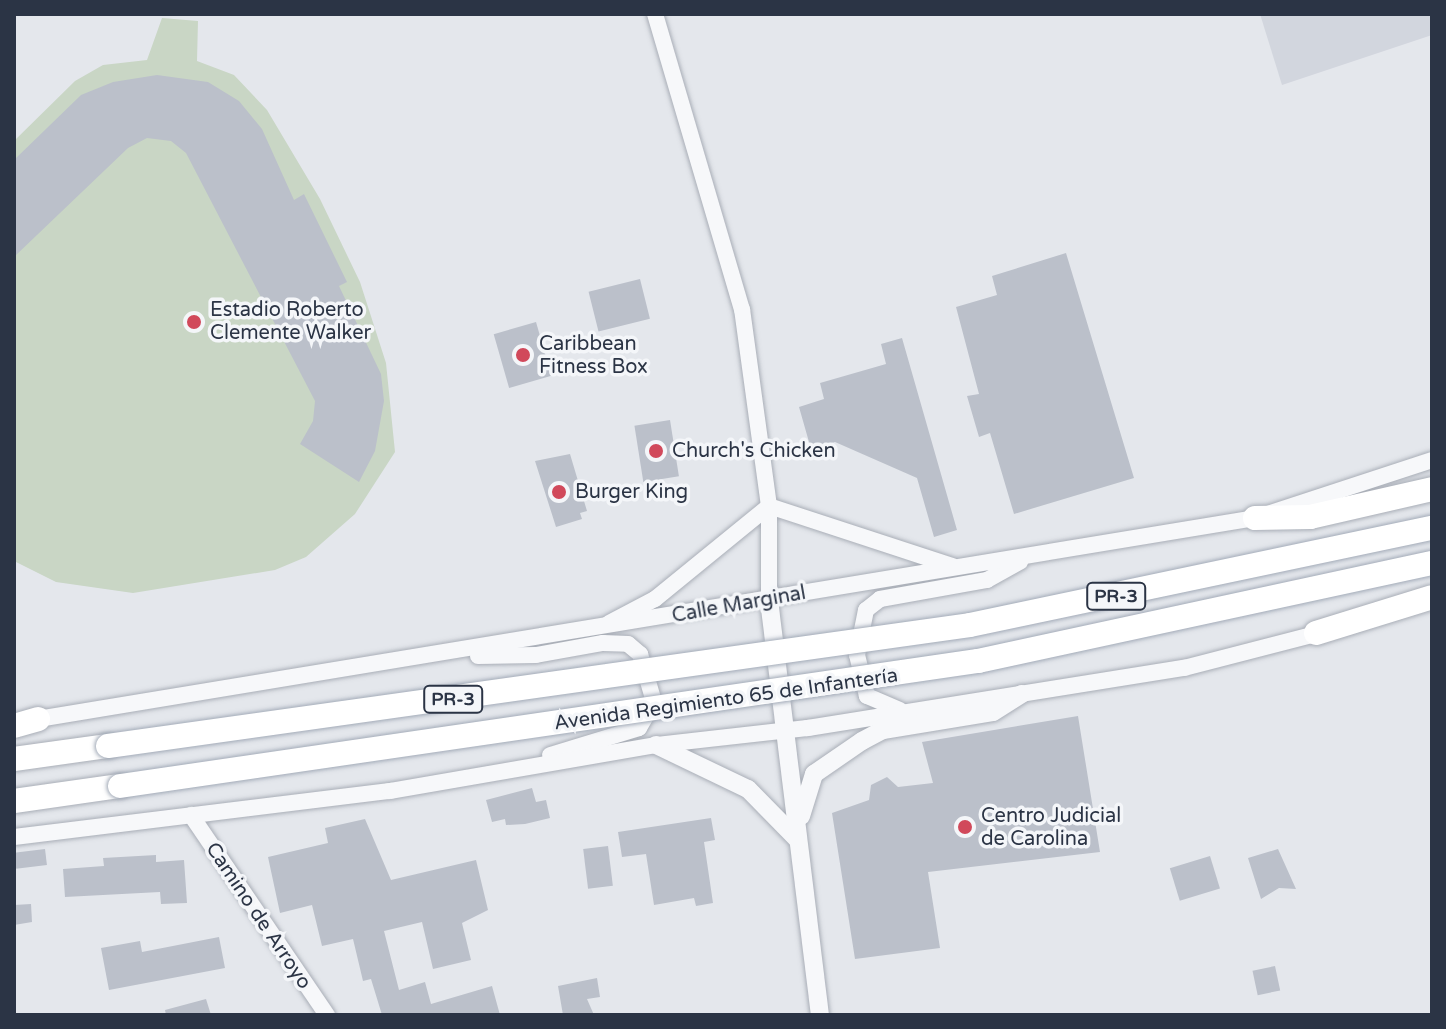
<!DOCTYPE html>
<html>
<head>
<meta charset="utf-8">
<style>
	body { margin:0 }
	#map { position:relative; width:1446px; height:1029px; overflow:hidden; background:#e4e7ec; font-family:"Varela Round",sans-serif }
	div>[style] { position:absolute }
	.built>* { inset:0; background:#d2d6de }
	.green>* { inset:0; background:#c9d6c5 }
	.building>* { inset:0; background:#bbc0ca; transform-origin:0 0 }
	.roads { filter:drop-shadow(0 0 2px #a9aeb7) drop-shadow(0 0 2px #a9aeb7) }
	.minor>* { height:16px; margin:-8px; padding:0 8px; transform-origin:8px; border-radius:8px; background:#f7f8fa }
	.tertiary>* { height:18px; margin:-9px; padding:0 9px; transform-origin:9px; border-radius:9px; background:#f7f8fa }
	.primary>* { height:24px; margin:-12px; padding:0 12px; transform-origin:12px; border-radius:12px; background:#fff }
	.bridges { filter:drop-shadow(0 0 2px #a3abb8) drop-shadow(0 0 2px #a3abb8) }
	.primary-bridge>* { height:24px; margin:-12px; padding:0 12px; transform-origin:12px; border-radius:12px; background:#fff }
	.dots>* { width:22px; height:22px; translate:-50% -50%; box-sizing:border-box; border:4px solid #f4f6f9; border-radius:50% }
	span { translate:-50% -50%; white-space:nowrap; text-align:center; line-height:1.15; -webkit-text-stroke:7px #f4f6f9; paint-order:stroke }
	.shield-label span { padding:2px 6px; background:#f4f6f9; border:2px solid; border-radius:6px; -webkit-text-stroke-width:0 }
	.shield-label { font-size:18px; color:#2b3445; font-weight:700 }
	.poi-label { font-size:20px; color:#2b3445 }
	.left { translate:0 -50%; text-align:left }
	.street-label { font-size:20px; color:#2b3445 }
	.frame { position:absolute; inset:0; border:16px solid #2b3445; pointer-events:none }
</style>
</head>
<body>
<div id="map">
	<div class="built">
		<div style="clip-path:polygon(1260px 14px,1432px 14px,1432px 35px,1282px 85px)"></div>
	</div>
	<div class="green">
		<div style="clip-path:polygon(162px 18px,198px 21px,197px 61px,234px 75px,267px 110px,320px 199px,360px 282px,386px 363px,395px 452px,355px 514px,306px 557px,275px 570px,133px 593px,56px 582px,14px 561px,14px 141px,75px 81px,103px 65px,147px 60px)"></div>
	</div>
	<div class="building">
		<div style="clip-path:polygon(157px 75px,208px 82px,239px 101px,262px 129px,294px 200px,304px 194px,347px 282px,339px 286px,381px 374px,384px 401px,375px 451px,359px 482px,300px 444px,313px 421px,315px 401px,186px 153px,171px 141px,147px 138px,128px 148px,14px 257px,14px 160px,81px 95px,113px 82px)"></div>
		<div style="clip-path:polygon(1066px 253px,1134px 478px,1014px 514px,990px 433px,979px 437px,967px 396px,979px 394px,956px 307px,997px 295px,992px 276px)"></div>
		<div style="left:640px;top:279px;width:41px;height:53px;rotate:76deg"></div>
		<div style="left:536px;top:322px;width:56px;height:44px;rotate:74deg"></div>
		<div style="clip-path:polygon(902px 338px,957px 530px,934px 537px,917px 478px,835px 442px,811px 449px,799px 407px,824px 399px,820px 383px,886px 364px,881px 344px)"></div>
		<div style="left:670px;top:420px;width:57px;height:36px;rotate:81deg"></div>
		<div style="clip-path:polygon(570px 454px,587px 511px,580px 513px,582px 519px,556px 527px,535px 461px)"></div>
		<div style="clip-path:polygon(1078px 716px,1100px 852px,928px 872px,940px 948px,855px 959px,832px 813px,869px 800px,871px 785px,887px 777px,898px 787px,933px 783px,922px 742px)"></div>
		<div style="clip-path:polygon(532px 788px,536px 802px,546px 800px,550px 818px,525px 824px,506px 825px,505px 819px,492px 822px,486px 800px)"></div>
		<div style="clip-path:polygon(711px 818px,715px 840px,704px 842px,713px 903px,696px 906px,694px 898px,654px 905px,646px 854px,622px 857px,618px 832px)"></div>
		<div style="clip-path:polygon(365px 819px,391px 880px,476px 860px,488px 910px,462px 923px,471px 960px,433px 969px,422px 922px,384px 931px,399px 990px,425px 982px,431px 1004px,492px 986px,500px 1015px,382px 1015px,371px 979px,363px 981px,353px 939px,322px 946px,312px 905px,280px 913px,268px 857px,328px 843px,325px 828px)"></div>
		<div style="left:608px;top:846px;width:40px;height:25px;rotate:83deg"></div>
		<div style="left:45px;top:849px;width:16px;height:31px;rotate:83deg"></div>
		<div style="clip-path:polygon(1278px 849px,1296px 889px,1279px 888px,1261px 899px,1248px 858px)"></div>
		<div style="clip-path:polygon(156px 855px,156px 862px,184px 860px,187px 903px,161px 904px,160px 892px,65px 897px,63px 869px,104px 866px,103px 858px)"></div>
		<div style="left:1210px;top:856px;width:34px;height:42px;rotate:73deg"></div>
		<div style="clip-path:polygon(31px 904px,32px 922px,14px 925px,14px 905px)"></div>
		<div style="clip-path:polygon(219px 937px,225px 968px,109px 990px,101px 948px,140px 941px,142px 952px)"></div>
		<div style="left:1275px;top:966px;width:25px;height:23px;rotate:78deg"></div>
		<div style="clip-path:polygon(597px 978px,600px 997px,587px 999px,594px 1015px,563px 1015px,558px 986px)"></div>
		<div style="clip-path:polygon(206px 999px,211px 1015px,166px 1015px,165px 1010px)"></div>
	</div>
	<div class="roads">
		<div class="minor">
			<div style="left:655px;top:14px;width:308px;rotate:73.6deg"></div>
			<div style="left:742px;top:309px;width:199px;rotate:82.2deg"></div>
			<div style="left:769px;top:506px;width:94px;rotate:90deg"></div>
			<div style="left:609px;top:623px;width:52px;rotate:-27.6deg"></div>
			<div style="left:655px;top:599px;width:147px;rotate:-39.2deg"></div>
			<div style="left:769px;top:506px;width:194px;rotate:18.1deg"></div>
			<div style="left:478px;top:656px;width:58px;rotate:-1deg"></div>
			<div style="left:536px;top:655px;width:68px;rotate:-10.2deg"></div>
			<div style="left:603px;top:643px;width:25px;rotate:2deg"></div>
			<div style="left:628px;top:644px;width:16px;rotate:40deg"></div>
			<div style="left:640px;top:654px;width:50px;rotate:73.7deg"></div>
			<div style="left:654px;top:702px;width:30px;rotate:120deg"></div>
			<div style="left:639px;top:728px;width:93px;rotate:163.1deg"></div>
			<div style="left:900px;top:710px;width:36px;rotate:-157deg"></div>
			<div style="left:867px;top:696px;width:42px;rotate:-103.7deg"></div>
			<div style="left:857px;top:655px;width:46px;rotate:-78.7deg"></div>
			<div style="left:866px;top:610px;width:18px;rotate:-38deg"></div>
			<div style="left:880px;top:599px;width:109px;rotate:-10.1deg"></div>
			<div style="left:987px;top:580px;width:38px;rotate:-29deg"></div>
			<div style="left:38px;top:719px;width:1233px;rotate:-9.38deg"></div>
			<div style="left:1255px;top:518px;width:186px;rotate:-18.1deg"></div>
			<div style="left:191px;top:815px;width:242px;rotate:55.8deg"></div>
			<div style="left:14px;top:837px;width:379px;rotate:-7deg"></div>
			<div style="left:390px;top:791px;width:270px;rotate:-9.8deg"></div>
			<div style="left:656px;top:745px;width:153px;rotate:-6.4deg"></div>
			<div style="left:808px;top:728px;width:381px;rotate:-9.1deg"></div>
			<div style="left:1184px;top:668px;width:144px;rotate:-14.5deg"></div>
		</div>
		<div class="tertiary">
			<div style="left:769px;top:600px;width:418px;rotate:83deg"></div>
			<div style="left:656px;top:745px;width:102px;rotate:25.6deg"></div>
			<div style="left:748px;top:789px;width:69px;rotate:45.6deg"></div>
			<div style="left:801px;top:816px;width:44px;rotate:-72.8deg"></div>
			<div style="left:814px;top:774px;width:58px;rotate:-34.5deg"></div>
			<div style="left:862px;top:741px;width:24px;rotate:-28deg"></div>
			<div style="left:883px;top:730px;width:111px;rotate:-9.3deg"></div>
			<div style="left:993px;top:712px;width:34px;rotate:-32deg"></div>
		</div>
		<div class="primary">
			<div style="left:1255px;top:518px;width:55px;rotate:-1deg"></div>
			<div style="left:1310px;top:517px;width:125px;rotate:-12.9deg"></div>
			<div style="left:1316px;top:633px;width:121px;rotate:-17.2deg"></div>
			<div style="left:14px;top:726px;width:25px;rotate:-16deg"></div>
			<div style="left:14px;top:759px;width:95px;rotate:-7.9deg"></div>
			<div style="left:14px;top:801px;width:107px;rotate:-8.1deg"></div>
		</div>
	</div>
	<div class="bridges">
		<div class="primary-bridge">
			<div style="left:108px;top:746px;width:870px;rotate:-7.99deg"></div>
			<div style="left:970px;top:625px;width:472px;rotate:-11.9deg"></div>
			<div style="left:120px;top:786px;width:867px;rotate:-8.29deg"></div>
			<div style="left:978px;top:661px;width:464px;rotate:-12.2deg"></div>
		</div>
	</div>
	<div class="dots">
		<div style="left:194px;top:322px;background:#d1495b"></div>
		<div style="left:523px;top:355px;background:#d1495b"></div>
		<div style="left:656px;top:451px;background:#d1495b"></div>
		<div style="left:559px;top:492px;background:#d1495b"></div>
		<div style="left:965px;top:827px;background:#d1495b"></div>
	</div>
	<div class="shield-label">
		<span style="left:1116px;top:596px">PR-3</span>
		<span style="left:453px;top:699px">PR-3</span>
	</div>
	<div class="poi-label">
		<span class="left" style="left:210px;top:322px">Estadio Roberto<br>Clemente Walker</span>
		<span class="left" style="left:539px;top:356px">Caribbean<br>Fitness Box</span>
		<span class="left" style="left:672px;top:451px">Church's Chicken</span>
		<span class="left" style="left:575px;top:492px">Burger King</span>
		<span class="left" style="left:981px;top:828px">Centro Judicial<br>de Carolina</span>
	</div>
	<div class="street-label">
		<span style="left:739px;top:605px;rotate:-10deg">Calle Marginal</span>
		<span style="left:726px;top:700px;rotate:-8deg">Avenida Regimiento 65 de Infantería</span>
		<span style="left:258px;top:916px;rotate:56deg">Camino de Arroyo</span>
	</div>
	<div class="frame"></div>
</div>
</body>
</html>
